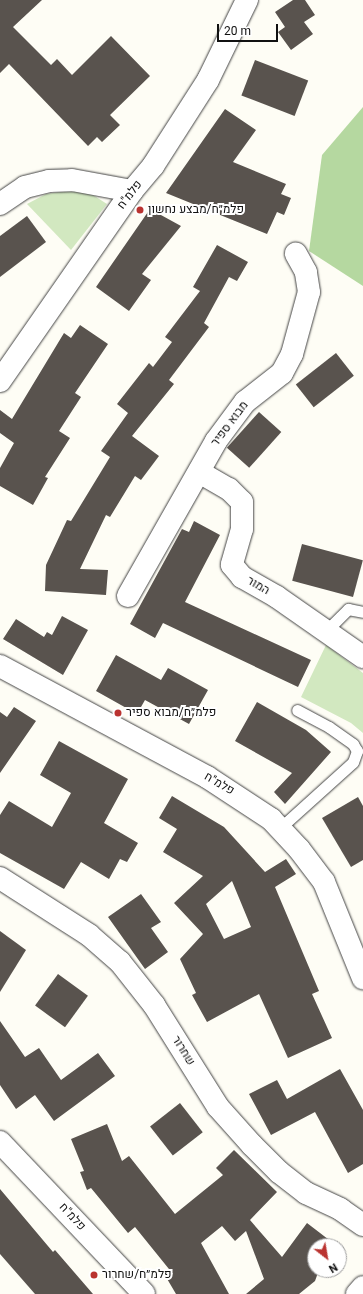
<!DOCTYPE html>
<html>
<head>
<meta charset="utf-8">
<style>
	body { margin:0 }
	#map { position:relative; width:363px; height:1294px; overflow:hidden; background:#fefdf5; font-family:Georgia,Heebo,serif }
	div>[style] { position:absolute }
	.green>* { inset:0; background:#d2e8c0 }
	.forest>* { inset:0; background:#b5d8a0 }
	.building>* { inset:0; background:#59534e; transform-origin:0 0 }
	.roads { filter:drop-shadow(0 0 1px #444) drop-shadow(0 0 1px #444) }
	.service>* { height:11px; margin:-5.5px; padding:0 5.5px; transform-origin:5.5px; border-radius:5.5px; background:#fff }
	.minor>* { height:22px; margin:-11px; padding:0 11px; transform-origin:11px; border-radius:11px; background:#fff }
	.tertiary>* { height:22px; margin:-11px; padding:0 11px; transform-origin:11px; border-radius:11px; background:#fff }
	.dots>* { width:11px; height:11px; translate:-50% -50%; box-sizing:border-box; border:2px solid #fff; border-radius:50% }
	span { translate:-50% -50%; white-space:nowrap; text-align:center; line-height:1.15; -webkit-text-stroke:4px #fff; paint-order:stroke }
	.street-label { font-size:12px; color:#111 }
	.poi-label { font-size:12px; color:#111 }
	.left { translate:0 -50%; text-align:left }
	.north { position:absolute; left:307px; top:1238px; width:40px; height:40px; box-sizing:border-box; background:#fff; border:1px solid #a0a0a0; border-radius:50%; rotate:149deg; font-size:11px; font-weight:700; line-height:16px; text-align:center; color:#111 }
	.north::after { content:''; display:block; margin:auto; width:14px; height:18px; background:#ba3330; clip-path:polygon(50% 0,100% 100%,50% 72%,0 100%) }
	.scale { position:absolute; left:217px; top:24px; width:61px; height:18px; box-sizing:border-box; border:2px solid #111; border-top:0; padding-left:5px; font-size:12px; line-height:14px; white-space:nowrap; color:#111; -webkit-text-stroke:3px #fff; paint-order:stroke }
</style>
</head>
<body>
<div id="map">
	<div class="green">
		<div style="clip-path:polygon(74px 190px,93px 195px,107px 204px,71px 250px,27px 204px,46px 194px)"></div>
		<div style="clip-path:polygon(326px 645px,363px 673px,363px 733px,351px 723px,301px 697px)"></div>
	</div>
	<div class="forest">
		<div style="clip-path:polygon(363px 107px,363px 286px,309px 251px,322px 155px)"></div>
	</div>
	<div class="building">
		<div style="clip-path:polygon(0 0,42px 0,13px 27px,51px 65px,57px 59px,72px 75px,111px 36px,150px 76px,110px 115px,120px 125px,102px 142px,97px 137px,88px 146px,9px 64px,0 73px)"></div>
		<div style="clip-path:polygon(293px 0,305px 0,315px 15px,304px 22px,313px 34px,291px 50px,278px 32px,285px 27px,275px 12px)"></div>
		<div style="left:255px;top:60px;width:57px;height:38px;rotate:21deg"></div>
		<div style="clip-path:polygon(225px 109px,256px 130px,233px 162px,286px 184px,281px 194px,291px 198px,284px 215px,277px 212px,267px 234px,166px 193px)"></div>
		<div style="clip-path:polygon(150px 209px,181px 226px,142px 274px,151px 280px,129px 311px,96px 287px)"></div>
		<div style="clip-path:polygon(27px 216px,46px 242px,0 277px,0 236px)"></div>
		<div style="clip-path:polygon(217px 245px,248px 262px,237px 281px,229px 277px,204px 323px,209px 327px,169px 380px,174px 384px,132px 436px,159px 456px,141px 480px,135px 476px,110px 517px,106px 515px,80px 569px,108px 570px,106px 595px,45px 591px,46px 565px,67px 520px,71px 521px,110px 457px,101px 451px,128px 413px,117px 404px,149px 363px,153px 367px,172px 342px,165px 337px,200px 291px,193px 287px)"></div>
		<div style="clip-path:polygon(80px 325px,108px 344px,75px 393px,81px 397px,59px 431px,70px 438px,45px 477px,48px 478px,33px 505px,0 486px,0 468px,14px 443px,0 433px,0 410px,12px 419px,64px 333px,71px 338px)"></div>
		<div style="left:336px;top:353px;width:29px;height:51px;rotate:52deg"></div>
		<div style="left:259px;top:412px;width:30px;height:48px;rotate:42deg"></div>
		<div style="clip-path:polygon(194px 521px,220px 535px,185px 602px,311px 660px,298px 687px,163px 623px,155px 638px,130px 624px,182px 529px,189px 532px)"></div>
		<div style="left:302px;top:544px;width:63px;height:38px;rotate:15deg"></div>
		<div style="clip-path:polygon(62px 616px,88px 630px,63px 675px,3px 639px,16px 619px,44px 637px,47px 632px,52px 635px)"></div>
		<div style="clip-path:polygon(116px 655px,161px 680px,168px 668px,208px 690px,189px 724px,145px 700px,137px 714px,96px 691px)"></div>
		<div style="clip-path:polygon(257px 702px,306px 730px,331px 752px,285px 804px,274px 792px,292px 773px,235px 741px)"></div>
		<div style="clip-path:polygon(14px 707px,36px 721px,0 773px,0 712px,7px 717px)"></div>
		<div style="clip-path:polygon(59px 741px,128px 779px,104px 823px,138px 843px,127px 862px,120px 859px,109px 879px,81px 862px,64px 889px,0 853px,0 815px,9px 801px,52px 827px,71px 793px,40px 775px)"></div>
		<div style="clip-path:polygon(evenodd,172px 796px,224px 827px,265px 872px,286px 859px,296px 874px,275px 887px,319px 991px,312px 994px,332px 1038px,288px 1058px,259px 994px,207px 1022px,192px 995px,196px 993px,180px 959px,203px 934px,174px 903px,203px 876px,163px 852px,177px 829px,159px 818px,172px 796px,232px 881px,251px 927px,224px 939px,206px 904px,232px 881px)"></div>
		<div style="clip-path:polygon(358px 797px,363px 806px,363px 860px,351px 867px,322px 818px)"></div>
		<div style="clip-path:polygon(141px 894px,161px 922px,151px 928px,168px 952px,145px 969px,108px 917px)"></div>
		<div style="clip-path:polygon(0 931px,26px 950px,0 992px)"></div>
		<div style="left:58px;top:974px;width:37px;height:39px;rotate:36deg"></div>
		<div style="clip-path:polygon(0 1021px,25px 1057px,39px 1048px,61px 1080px,98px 1053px,115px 1076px,54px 1121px,35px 1095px,16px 1109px,0 1085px)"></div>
		<div style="clip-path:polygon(340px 1069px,363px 1110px,363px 1164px,348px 1173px,315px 1112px,271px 1135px,249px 1094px,277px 1080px,287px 1099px)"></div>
		<div style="left:180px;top:1103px;width:37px;height:38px;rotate:52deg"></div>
		<div style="clip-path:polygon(107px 1124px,122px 1161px,129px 1156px,175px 1214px,223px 1175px,216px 1168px,234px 1150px,277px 1192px,250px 1220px,282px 1257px,307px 1223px,337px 1246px,315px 1246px,315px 1270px,319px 1270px,315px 1281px,299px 1294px,246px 1294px,264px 1279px,246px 1231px,235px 1241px,222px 1226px,201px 1243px,229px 1294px,176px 1294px,166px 1277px,173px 1274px,135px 1227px,128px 1233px,91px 1188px,87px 1190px,80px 1172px,84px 1171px,71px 1139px)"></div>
		<div style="clip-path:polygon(0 1189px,53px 1252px,55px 1250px,93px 1294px,35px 1294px,0 1254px)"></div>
	</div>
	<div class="roads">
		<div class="service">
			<div style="left:327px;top:630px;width:30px;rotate:-45deg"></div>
			<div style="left:348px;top:609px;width:15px;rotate:11deg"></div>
			<div style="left:280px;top:828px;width:98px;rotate:-42.1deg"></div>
			<div style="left:353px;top:762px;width:12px;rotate:-70deg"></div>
			<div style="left:357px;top:751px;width:8px;rotate:-120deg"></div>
			<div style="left:353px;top:744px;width:29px;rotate:-145deg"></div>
			<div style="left:329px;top:727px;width:36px;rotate:-152deg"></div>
		</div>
		<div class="minor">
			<div style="left:0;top:204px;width:30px;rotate:-34deg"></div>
			<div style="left:25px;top:187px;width:25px;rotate:-14deg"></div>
			<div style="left:49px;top:181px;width:23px;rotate:-2deg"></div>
			<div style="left:72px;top:180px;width:61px;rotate:10.4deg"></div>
			<div style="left:199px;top:472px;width:34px;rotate:30deg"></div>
			<div style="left:229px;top:489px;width:18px;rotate:45deg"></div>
			<div style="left:242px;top:502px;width:27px;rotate:90deg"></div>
			<div style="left:242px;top:529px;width:37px;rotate:106deg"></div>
			<div style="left:232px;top:565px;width:16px;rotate:50deg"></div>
			<div style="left:242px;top:577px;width:40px;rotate:29.7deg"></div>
			<div style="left:277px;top:597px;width:105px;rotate:34.9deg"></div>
			<div style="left:128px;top:596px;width:178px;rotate:-60.4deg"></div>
			<div style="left:216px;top:441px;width:49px;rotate:-53.4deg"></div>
			<div style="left:245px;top:402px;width:47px;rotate:-38.1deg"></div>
			<div style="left:282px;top:373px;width:21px;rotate:-62deg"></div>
			<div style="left:292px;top:354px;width:64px;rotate:-74.7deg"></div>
			<div style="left:309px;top:292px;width:20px;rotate:-99deg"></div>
			<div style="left:306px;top:272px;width:21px;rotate:-119deg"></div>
			<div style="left:0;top:878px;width:106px;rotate:32.6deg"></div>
			<div style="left:89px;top:935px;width:41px;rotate:41.1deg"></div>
			<div style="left:120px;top:962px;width:55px;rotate:51.7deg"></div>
			<div style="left:154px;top:1005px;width:120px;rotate:57.9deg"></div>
			<div style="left:218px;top:1107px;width:51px;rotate:48.2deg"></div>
			<div style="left:252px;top:1145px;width:38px;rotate:45deg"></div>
			<div style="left:279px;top:1172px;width:34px;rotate:38deg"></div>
			<div style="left:306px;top:1193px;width:38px;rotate:25deg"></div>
			<div style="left:340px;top:1209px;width:28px;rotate:35deg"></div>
		</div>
		<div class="tertiary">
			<div style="left:0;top:381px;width:231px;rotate:-55.2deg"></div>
			<div style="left:132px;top:191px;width:33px;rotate:-50deg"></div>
			<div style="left:153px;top:166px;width:102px;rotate:-57.4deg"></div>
			<div style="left:208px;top:80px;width:89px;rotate:-64deg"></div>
			<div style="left:0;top:666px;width:235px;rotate:28.2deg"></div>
			<div style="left:207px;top:777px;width:77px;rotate:33.3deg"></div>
			<div style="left:271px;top:819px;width:41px;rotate:47deg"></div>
			<div style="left:299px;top:849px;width:41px;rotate:52.9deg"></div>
			<div style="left:324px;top:882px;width:104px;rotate:67.9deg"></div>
			<div style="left:0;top:1142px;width:209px;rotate:46.5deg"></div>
			<div style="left:357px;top:1294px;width:9px;rotate:-49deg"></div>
		</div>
	</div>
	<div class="dots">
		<div style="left:140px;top:210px;background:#ba3330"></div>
		<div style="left:118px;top:713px;background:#ba3330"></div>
		<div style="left:94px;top:1275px;background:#ba3330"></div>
	</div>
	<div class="street-label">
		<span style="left:130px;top:195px;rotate:-53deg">פלמ"ח</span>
		<span style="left:230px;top:424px;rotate:-53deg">מבוא ספיר</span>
		<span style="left:258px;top:586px;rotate:30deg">המור</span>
		<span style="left:219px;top:784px;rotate:30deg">פלמ"ח</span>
		<span style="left:183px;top:1051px;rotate:58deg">שחרור</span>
		<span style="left:72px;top:1217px;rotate:47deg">פלמ"ח</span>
	</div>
	<div class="poi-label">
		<span class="left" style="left:148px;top:210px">פלמ״ח/מבצע נחשון</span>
		<span class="left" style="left:126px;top:713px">פלמ״ח/מבוא ספיר</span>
		<span class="left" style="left:102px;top:1275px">פלמ״ח/שחרור</span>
	</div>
	<div class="north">N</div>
	<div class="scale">20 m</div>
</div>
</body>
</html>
